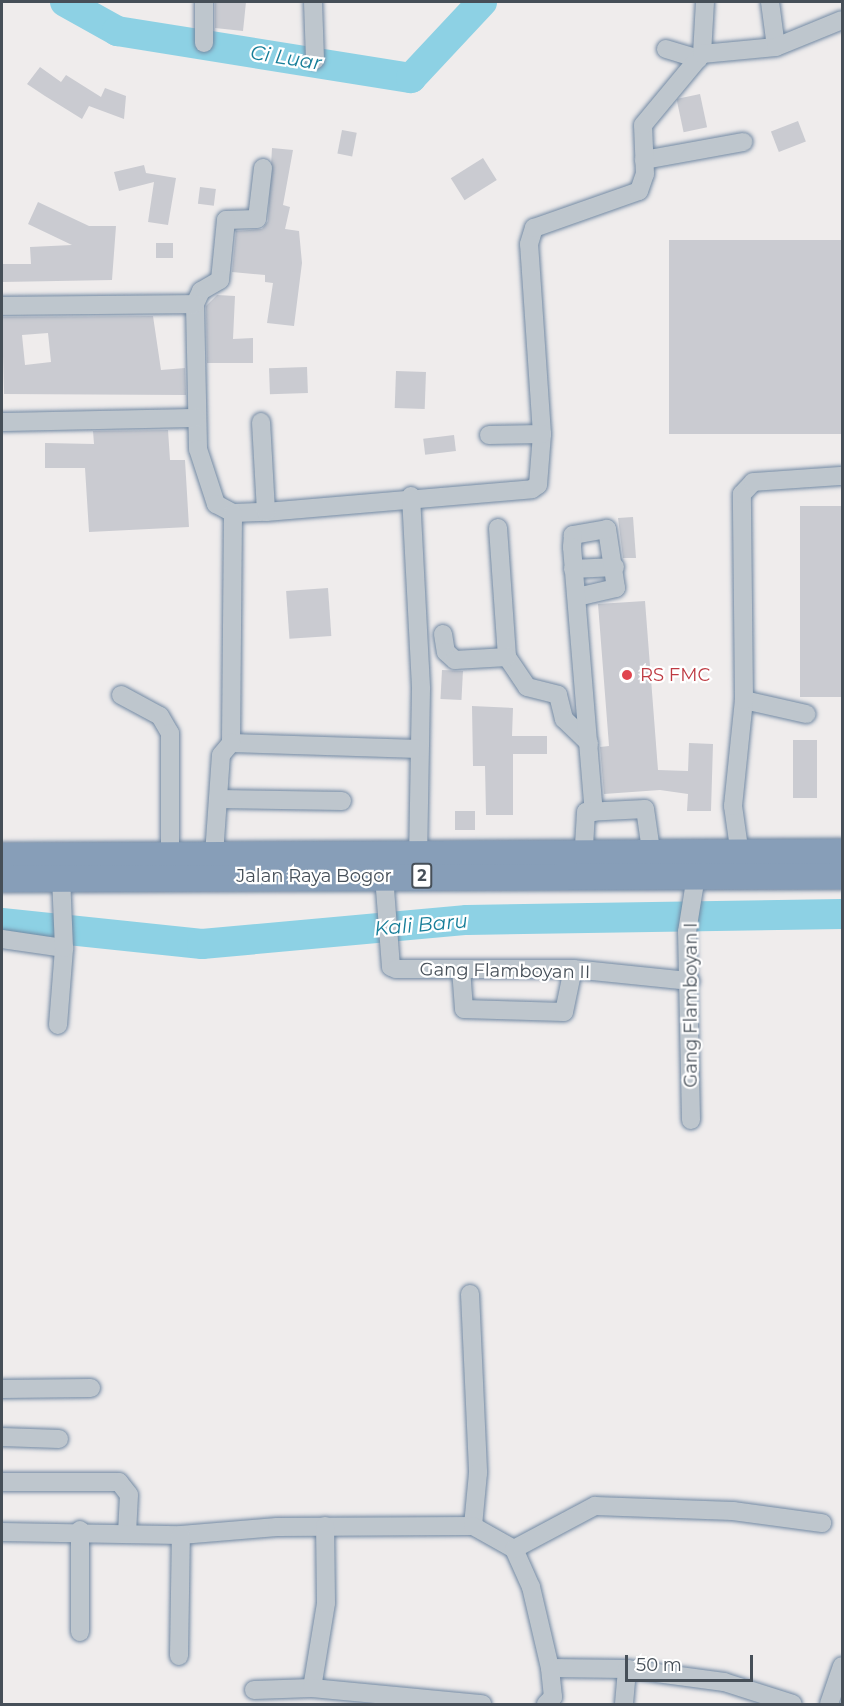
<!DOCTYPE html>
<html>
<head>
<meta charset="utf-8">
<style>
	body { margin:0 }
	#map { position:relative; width:844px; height:1706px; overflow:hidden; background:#efecec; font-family:Montserrat,sans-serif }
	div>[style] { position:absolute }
	.river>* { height:30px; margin:-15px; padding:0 15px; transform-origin:15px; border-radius:15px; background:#8dd1e4 }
	.building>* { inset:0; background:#cacbd1; transform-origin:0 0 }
	.roads { filter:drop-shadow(0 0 2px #7289a3) drop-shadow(0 0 2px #7289a3) }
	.minor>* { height:18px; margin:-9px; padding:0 9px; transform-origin:9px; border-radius:9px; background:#bec6cd }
	.highway>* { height:26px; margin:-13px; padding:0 13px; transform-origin:13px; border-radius:13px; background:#879eb8 }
	.dots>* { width:16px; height:16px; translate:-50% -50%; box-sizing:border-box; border:3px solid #fff; border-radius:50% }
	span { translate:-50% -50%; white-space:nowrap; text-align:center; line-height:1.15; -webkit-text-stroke:4.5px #fff; paint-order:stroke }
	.shield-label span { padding:2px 4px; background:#fff; border:2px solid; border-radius:4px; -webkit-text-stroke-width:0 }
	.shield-label { font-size:16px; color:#464f58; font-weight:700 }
	.health-label { font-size:18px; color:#be3a42 }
	.left { translate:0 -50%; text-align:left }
	.street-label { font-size:18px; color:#464f58 }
	.water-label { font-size:20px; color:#177e99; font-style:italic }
	.frame { position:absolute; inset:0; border:3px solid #464f58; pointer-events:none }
	.scale { position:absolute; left:625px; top:1655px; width:128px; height:27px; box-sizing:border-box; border:3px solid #464f58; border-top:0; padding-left:8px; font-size:18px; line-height:21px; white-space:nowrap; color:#464f58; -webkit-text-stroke:4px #fff; paint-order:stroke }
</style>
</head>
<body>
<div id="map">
	<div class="river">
		<div style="left:65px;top:2px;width:60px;rotate:29.1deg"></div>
		<div style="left:117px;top:31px;width:298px;rotate:9.1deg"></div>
		<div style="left:411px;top:78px;width:104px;rotate:-46.9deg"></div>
		<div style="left:2px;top:923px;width:201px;rotate:6deg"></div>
		<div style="left:202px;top:944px;width:266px;rotate:-5.2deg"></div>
		<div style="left:467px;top:920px;width:375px;rotate:-0.9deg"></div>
	</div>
	<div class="building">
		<div style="clip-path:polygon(215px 2px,246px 2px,243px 31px,215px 28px)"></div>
		<div style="clip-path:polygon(40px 67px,61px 82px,66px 75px,101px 97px,105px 88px,126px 96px,124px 119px,89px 106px,82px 119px,45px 96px,27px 84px)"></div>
		<div style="left:700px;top:94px;width:34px;height:24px;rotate:78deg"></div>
		<div style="left:798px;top:121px;width:22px;height:29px;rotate:69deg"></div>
		<div style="left:342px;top:130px;width:15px;height:24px;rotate:11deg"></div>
		<div style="clip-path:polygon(272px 148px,293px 150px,283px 205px,290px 207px,285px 229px,299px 231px,302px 263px,294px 326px,267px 323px,273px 283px,265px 282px,265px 275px,232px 272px,236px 231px,262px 229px,268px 221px)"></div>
		<div style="left:483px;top:158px;width:26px;height:38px;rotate:58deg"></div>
		<div style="clip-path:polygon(144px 165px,146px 173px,176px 178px,168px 225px,148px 222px,154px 182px,119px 191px,114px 172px)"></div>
		<div style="left:200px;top:187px;width:16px;height:17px;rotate:7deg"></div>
		<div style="clip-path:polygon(38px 202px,89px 226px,116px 226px,112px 280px,2px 282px,2px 264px,31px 264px,30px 247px,72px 245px,28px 224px)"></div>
		<div style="left:669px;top:240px;width:174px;height:194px"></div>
		<div style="left:156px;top:243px;width:17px;height:15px"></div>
		<div style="clip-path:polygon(217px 295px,235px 296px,233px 339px,253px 338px,253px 363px,207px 363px,206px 306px)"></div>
		<div style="clip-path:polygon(evenodd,153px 316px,161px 370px,185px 368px,186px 395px,4px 394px,2px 317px,153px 316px,48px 333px,51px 362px,25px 365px,22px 335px,48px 333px)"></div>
		<div style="left:307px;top:367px;width:26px;height:38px;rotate:88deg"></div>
		<div style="left:396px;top:371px;width:30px;height:37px;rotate:2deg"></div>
		<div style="clip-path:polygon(168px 430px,170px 460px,185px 460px,189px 527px,89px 532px,85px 468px,45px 468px,45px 443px,94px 444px,93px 431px)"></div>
		<div style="left:454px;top:435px;width:16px;height:31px;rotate:83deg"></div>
		<div style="left:800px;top:506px;width:43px;height:191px"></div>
		<div style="clip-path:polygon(633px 517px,636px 558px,623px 558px,618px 518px)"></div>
		<div style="left:328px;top:588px;width:48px;height:42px;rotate:86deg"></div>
		<div style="clip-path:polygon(645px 601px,658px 770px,688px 771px,689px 743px,713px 744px,711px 811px,687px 811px,688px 794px,660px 790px,604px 794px,600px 747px,609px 746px,598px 604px)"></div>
		<div style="left:442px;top:670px;width:21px;height:29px;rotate:3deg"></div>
		<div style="clip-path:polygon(472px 706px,513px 708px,512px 736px,547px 736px,547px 754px,513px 754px,513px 815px,486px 815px,485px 766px,473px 766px)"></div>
		<div style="left:793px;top:740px;width:24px;height:58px"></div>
		<div style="left:475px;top:811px;width:19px;height:20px;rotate:90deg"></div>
	</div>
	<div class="roads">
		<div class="minor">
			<div style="left:204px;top:2px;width:41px;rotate:90deg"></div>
			<div style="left:313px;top:2px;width:58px;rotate:88deg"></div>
			<div style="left:770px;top:2px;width:45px;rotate:82.4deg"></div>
			<div style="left:666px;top:49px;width:34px;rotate:17deg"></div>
			<div style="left:702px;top:54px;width:52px;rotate:-86.7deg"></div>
			<div style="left:644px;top:160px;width:101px;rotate:-10.3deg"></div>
			<div style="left:263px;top:168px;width:51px;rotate:96.7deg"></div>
			<div style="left:257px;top:219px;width:31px;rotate:178deg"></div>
			<div style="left:226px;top:220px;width:60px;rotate:95.7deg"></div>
			<div style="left:220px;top:280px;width:22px;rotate:150deg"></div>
			<div style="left:201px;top:291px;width:14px;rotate:115deg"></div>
			<div style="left:195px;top:304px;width:145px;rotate:88.8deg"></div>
			<div style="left:198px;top:449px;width:58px;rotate:71.9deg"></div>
			<div style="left:216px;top:504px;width:19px;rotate:28deg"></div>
			<div style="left:233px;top:513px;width:33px;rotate:-2deg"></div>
			<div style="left:266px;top:512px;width:267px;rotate:-4.9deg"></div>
			<div style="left:532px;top:489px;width:7px;rotate:-34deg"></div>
			<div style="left:538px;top:485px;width:51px;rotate:-85.5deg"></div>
			<div style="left:542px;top:434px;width:190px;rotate:-93.9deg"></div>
			<div style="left:529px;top:244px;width:17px;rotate:-73deg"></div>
			<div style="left:534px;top:228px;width:111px;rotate:-19.4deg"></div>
			<div style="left:639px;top:191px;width:18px;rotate:-71deg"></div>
			<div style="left:645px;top:174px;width:49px;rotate:-92.3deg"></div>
			<div style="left:643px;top:125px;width:92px;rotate:-50.3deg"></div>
			<div style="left:702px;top:54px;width:74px;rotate:-5.4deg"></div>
			<div style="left:776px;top:47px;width:71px;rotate:-22.2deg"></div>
			<div style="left:2px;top:306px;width:193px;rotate:-0.6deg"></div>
			<div style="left:2px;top:422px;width:194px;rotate:-1.2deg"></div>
			<div style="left:261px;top:422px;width:90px;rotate:86.8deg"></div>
			<div style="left:489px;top:435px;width:53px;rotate:-1.1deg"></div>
			<div style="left:411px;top:496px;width:193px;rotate:87deg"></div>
			<div style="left:421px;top:689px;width:165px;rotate:91deg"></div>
			<div style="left:233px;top:513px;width:230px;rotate:90.5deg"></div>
			<div style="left:231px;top:743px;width:188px;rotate:1.8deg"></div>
			<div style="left:498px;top:528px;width:129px;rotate:86deg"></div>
			<div style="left:507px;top:657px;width:36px;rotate:56deg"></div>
			<div style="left:527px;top:687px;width:32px;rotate:14deg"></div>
			<div style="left:558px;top:695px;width:25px;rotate:76deg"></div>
			<div style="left:564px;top:719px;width:35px;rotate:44deg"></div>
			<div style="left:573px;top:569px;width:42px;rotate:-2.7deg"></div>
			<div style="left:577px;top:597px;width:40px;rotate:-13deg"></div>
			<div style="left:616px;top:588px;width:60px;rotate:-98.7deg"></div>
			<div style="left:607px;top:529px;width:35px;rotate:170deg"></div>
			<div style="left:573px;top:535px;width:12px;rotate:95deg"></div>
			<div style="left:572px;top:547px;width:266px;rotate:85.3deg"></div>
			<div style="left:443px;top:634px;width:18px;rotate:81deg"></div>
			<div style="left:446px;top:652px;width:12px;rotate:42deg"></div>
			<div style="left:455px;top:660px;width:52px;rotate:-3.3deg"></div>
			<div style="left:121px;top:695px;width:44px;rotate:28.3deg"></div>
			<div style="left:160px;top:716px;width:20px;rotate:60deg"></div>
			<div style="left:170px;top:733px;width:122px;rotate:90deg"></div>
			<div style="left:744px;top:700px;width:64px;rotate:12.7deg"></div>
			<div style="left:219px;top:799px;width:123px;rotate:0.9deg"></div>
			<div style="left:214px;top:855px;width:100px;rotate:-86deg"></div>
			<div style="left:221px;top:755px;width:16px;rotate:-50deg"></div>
			<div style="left:741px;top:862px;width:57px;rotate:-98.1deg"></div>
			<div style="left:733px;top:806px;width:107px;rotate:-84.1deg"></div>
			<div style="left:744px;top:700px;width:206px;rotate:-90.6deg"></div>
			<div style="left:742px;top:494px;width:16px;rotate:-47deg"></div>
			<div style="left:753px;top:482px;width:89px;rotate:-3.9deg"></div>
			<div style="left:583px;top:863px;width:51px;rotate:-86.6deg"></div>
			<div style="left:586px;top:812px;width:59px;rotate:-2.9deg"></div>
			<div style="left:645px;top:809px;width:41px;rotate:81.7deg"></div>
			<div style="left:384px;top:876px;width:91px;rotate:85.6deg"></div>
			<div style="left:391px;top:967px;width:5px;rotate:22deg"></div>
			<div style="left:396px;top:969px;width:177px"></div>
			<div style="left:573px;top:969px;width:118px;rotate:5.9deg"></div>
			<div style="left:2px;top:939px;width:63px;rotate:8.3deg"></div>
			<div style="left:461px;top:969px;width:40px;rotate:85.7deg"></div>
			<div style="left:464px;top:1009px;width:100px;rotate:1.7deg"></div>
			<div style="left:564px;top:1012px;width:44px;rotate:-78.2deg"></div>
			<div style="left:58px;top:1025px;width:77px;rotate:-85.5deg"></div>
			<div style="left:64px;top:948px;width:71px;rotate:-92.4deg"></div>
			<div style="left:691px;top:1120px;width:188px;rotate:-91.2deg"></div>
			<div style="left:687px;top:932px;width:57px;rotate:-80.9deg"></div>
			<div style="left:470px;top:1294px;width:179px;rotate:87.4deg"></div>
			<div style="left:478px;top:1473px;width:53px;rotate:95.4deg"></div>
			<div style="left:2px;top:1389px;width:89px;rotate:-0.6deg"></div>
			<div style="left:2px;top:1437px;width:57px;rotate:2deg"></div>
			<div style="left:2px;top:1482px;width:117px"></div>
			<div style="left:119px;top:1482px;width:16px;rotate:52deg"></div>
			<div style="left:129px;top:1495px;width:35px;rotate:93deg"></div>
			<div style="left:2px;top:1532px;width:179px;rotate:1deg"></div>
			<div style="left:181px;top:1535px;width:96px;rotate:-4.8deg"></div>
			<div style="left:277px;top:1527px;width:196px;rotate:-0.3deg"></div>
			<div style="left:473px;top:1526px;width:47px;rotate:29.3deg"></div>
			<div style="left:514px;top:1549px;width:42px;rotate:65.9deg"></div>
			<div style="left:531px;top:1587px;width:83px;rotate:76.8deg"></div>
			<div style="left:550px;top:1668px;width:77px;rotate:0.7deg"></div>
			<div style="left:627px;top:1669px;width:98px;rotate:7.6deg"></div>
			<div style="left:724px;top:1682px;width:72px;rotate:17.7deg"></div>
			<div style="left:514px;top:1549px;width:92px;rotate:-28deg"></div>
			<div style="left:595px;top:1506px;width:138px;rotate:2.1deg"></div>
			<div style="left:733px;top:1511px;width:90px;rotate:7.7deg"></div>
			<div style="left:80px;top:1632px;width:102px;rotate:-90deg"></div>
			<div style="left:179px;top:1656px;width:121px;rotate:-89.1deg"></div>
			<div style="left:312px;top:1688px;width:86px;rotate:-80.6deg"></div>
			<div style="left:326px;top:1603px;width:77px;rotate:-90.7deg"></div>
			<div style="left:254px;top:1690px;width:58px;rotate:-2deg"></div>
			<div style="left:312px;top:1688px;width:171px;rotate:5.4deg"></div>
			<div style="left:546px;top:1704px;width:10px;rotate:-45deg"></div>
			<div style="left:553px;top:1697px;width:29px;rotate:-96deg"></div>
			<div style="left:624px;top:1704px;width:35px;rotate:-85deg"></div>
			<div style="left:829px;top:1704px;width:40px;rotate:-71.1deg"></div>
		</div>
		<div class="highway">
			<div style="left:2px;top:856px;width:840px;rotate:-0.27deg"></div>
			<div style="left:2px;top:879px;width:840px;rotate:-0.2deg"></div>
		</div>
	</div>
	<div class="dots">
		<div style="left:627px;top:675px;background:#e0444e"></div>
	</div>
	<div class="shield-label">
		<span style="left:422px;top:876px">2</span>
	</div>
	<div class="health-label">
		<span class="left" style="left:640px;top:675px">RS FMC</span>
	</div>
	<div class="street-label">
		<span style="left:314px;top:876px">Jalan Raya Bogor</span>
		<span style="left:505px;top:971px;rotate:1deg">Gang Flamboyan II</span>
		<span style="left:691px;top:1005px;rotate:-90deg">Gang Flamboyan I</span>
	</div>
	<div class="water-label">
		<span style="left:286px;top:58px;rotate:9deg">Ci Luar</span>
		<span style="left:421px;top:925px;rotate:-5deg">Kali Baru</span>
	</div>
	<div class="frame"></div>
	<div class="scale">50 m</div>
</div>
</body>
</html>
